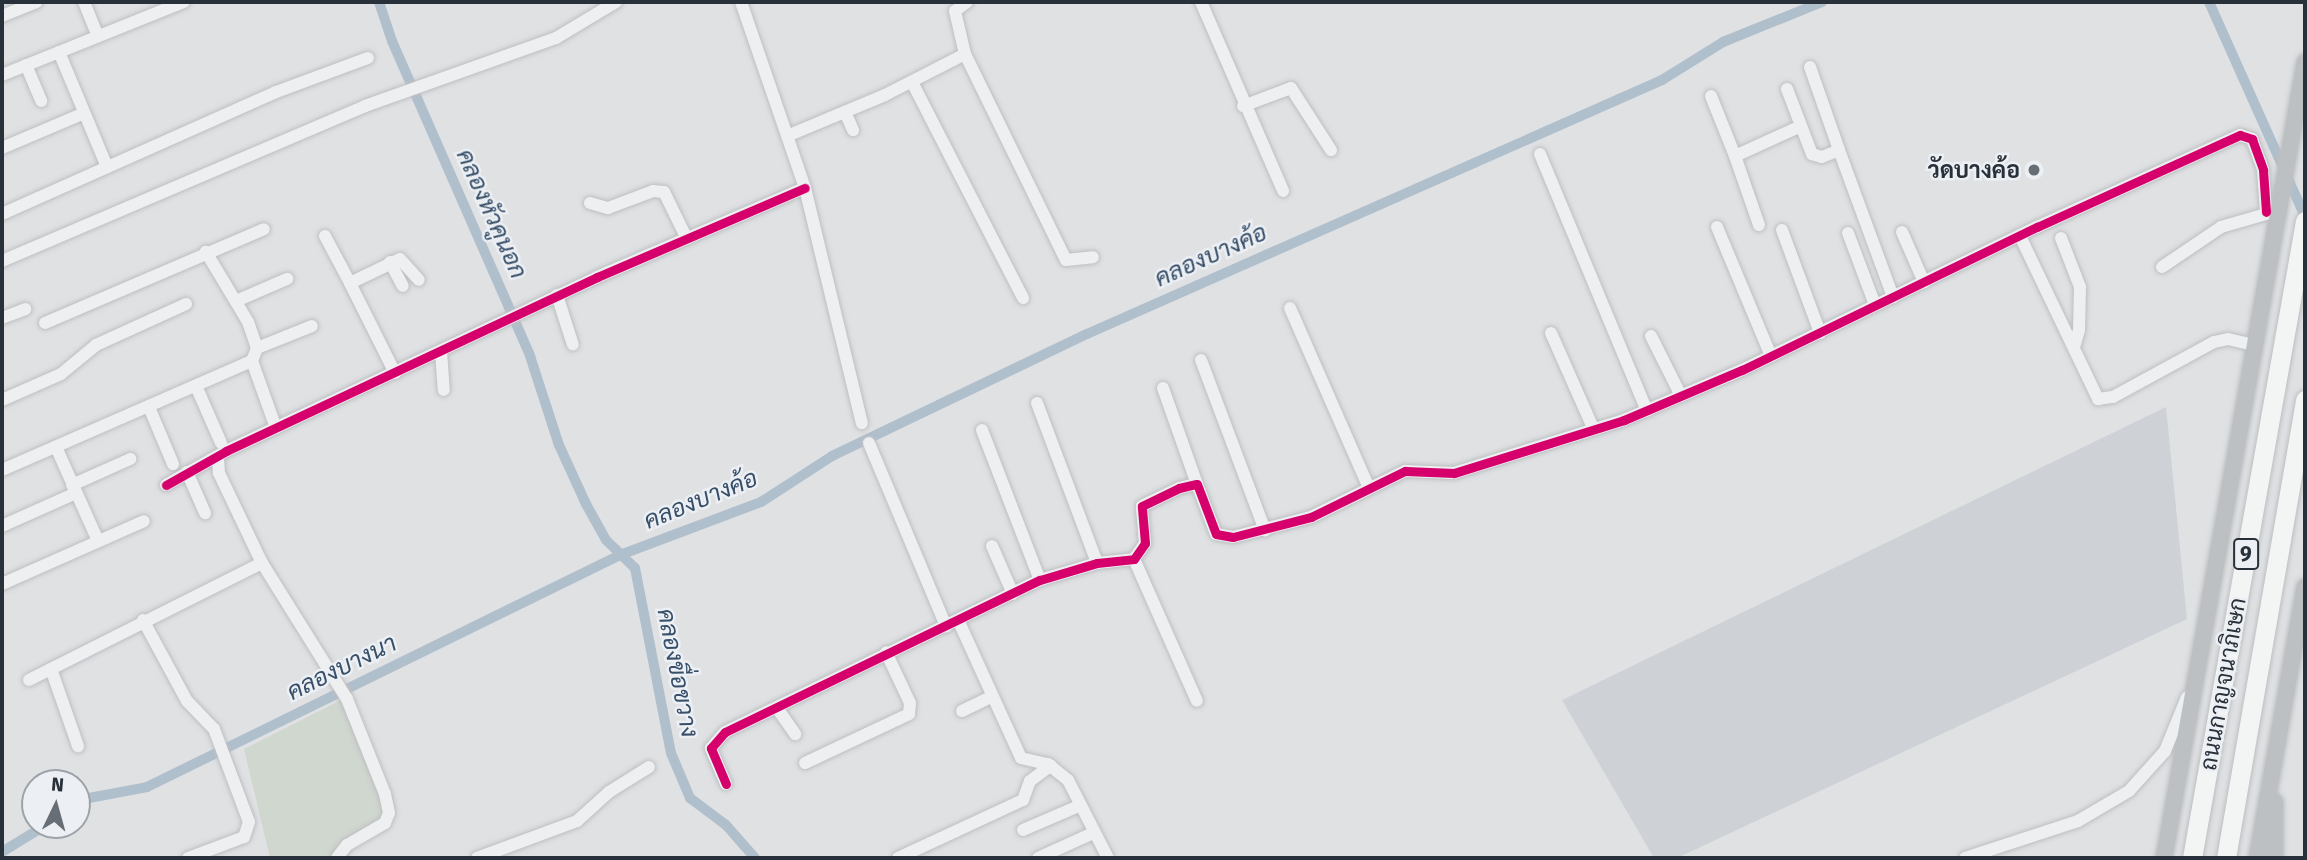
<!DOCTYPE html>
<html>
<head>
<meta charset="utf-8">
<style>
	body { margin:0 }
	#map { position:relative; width:2307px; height:860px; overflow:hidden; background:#dfe1e3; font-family:"Fira Sans",Sarabun,sans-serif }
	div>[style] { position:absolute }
	.built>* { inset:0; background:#ced1d6 }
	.green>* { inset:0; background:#d0d7cf }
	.canal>* { height:10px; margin:-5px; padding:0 5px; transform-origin:5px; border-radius:5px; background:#b0bfcc }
	.roads { filter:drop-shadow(0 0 2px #bdbfc1) drop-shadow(0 0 2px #bdbfc1) }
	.minor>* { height:12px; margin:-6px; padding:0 6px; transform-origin:6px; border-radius:6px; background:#eeeff0 }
	.secondary>* { height:16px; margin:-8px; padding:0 8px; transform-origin:8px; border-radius:8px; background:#bdc0c3 }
	.trunk>* { height:19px; margin:-9.5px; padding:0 9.5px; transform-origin:9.5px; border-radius:9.5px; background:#f3f4f4 }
	.cycleway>* { height:9px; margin:-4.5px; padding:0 4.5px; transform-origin:4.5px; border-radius:4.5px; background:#d6006c }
	.dots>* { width:19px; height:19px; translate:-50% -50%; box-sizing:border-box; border:4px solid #eceff3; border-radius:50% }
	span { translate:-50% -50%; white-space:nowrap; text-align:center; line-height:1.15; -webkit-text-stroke:5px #eceff3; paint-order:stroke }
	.shield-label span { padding:2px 5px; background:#eceff3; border:2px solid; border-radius:5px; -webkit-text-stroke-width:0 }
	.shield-label { font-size:21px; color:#28303a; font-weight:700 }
	.poi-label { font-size:23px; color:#28303a; font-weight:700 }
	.right { translate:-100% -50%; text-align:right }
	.street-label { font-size:23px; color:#28303a }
	.water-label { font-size:24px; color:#374f69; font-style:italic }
	.frame { position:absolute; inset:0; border:4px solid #28303a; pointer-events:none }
	.north { position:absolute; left:21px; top:769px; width:70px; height:70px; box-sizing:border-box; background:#eceff3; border:2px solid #9ea3a9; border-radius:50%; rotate:5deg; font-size:19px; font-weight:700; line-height:28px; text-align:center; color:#28303a }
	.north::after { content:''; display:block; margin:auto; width:24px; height:32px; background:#686e75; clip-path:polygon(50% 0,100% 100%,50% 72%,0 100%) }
</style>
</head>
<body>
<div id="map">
	<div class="built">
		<div style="clip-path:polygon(2166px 407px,2187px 619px,1677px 858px,1654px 858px,1562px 700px)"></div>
	</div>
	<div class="green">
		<div style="clip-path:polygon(347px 697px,392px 820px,385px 830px,354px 845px,346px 858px,270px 858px,244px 749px)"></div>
	</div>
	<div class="canal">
		<div style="left:379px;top:2px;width:41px;rotate:71.6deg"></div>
		<div style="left:392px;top:41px;width:344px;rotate:66.3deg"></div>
		<div style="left:530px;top:356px;width:94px;rotate:72deg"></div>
		<div style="left:559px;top:445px;width:65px;rotate:65.4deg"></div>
		<div style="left:586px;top:504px;width:41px;rotate:60.9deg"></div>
		<div style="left:606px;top:540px;width:40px;rotate:44deg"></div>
		<div style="left:635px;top:568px;width:188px;rotate:79deg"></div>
		<div style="left:671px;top:753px;width:49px;rotate:67.1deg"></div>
		<div style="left:690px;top:798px;width:45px;rotate:36.9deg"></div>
		<div style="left:726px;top:825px;width:44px;rotate:48.7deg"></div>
		<div style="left:2209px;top:2px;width:235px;rotate:65.9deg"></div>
		<div style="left:77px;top:806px;width:14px;rotate:-34deg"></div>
		<div style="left:89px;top:798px;width:59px;rotate:-10.7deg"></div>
		<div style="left:147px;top:787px;width:527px;rotate:-26.13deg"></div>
		<div style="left:620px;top:555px;width:151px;rotate:-20.6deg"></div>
		<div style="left:761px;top:502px;width:85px;rotate:-32.9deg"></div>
		<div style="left:832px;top:456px;width:283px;rotate:-25.6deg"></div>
		<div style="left:1087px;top:334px;width:629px;rotate:-23.83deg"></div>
		<div style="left:1662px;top:80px;width:72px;rotate:-31.9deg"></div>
		<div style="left:1723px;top:42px;width:107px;rotate:-22deg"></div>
		<div style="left:2px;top:852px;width:52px;rotate:-31.5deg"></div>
	</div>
	<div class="roads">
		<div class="minor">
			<div style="left:84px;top:2px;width:37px;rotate:68deg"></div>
			<div style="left:741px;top:2px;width:197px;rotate:71deg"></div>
			<div style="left:805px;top:188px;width:242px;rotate:76.4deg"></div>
			<div style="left:967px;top:2px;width:15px;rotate:143deg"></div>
			<div style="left:955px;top:11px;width:44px;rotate:76.9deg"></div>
			<div style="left:965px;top:54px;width:229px;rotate:63.9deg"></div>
			<div style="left:1066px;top:260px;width:27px;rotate:-6deg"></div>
			<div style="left:1201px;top:2px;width:206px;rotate:66.5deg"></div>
			<div style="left:2px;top:16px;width:37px;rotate:-22deg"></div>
			<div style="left:59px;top:52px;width:125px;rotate:67.3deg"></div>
			<div style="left:26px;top:65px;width:39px;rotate:67deg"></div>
			<div style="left:1810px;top:67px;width:88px;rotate:70.7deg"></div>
			<div style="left:2px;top:75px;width:196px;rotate:-21.9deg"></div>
			<div style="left:912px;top:82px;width:243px;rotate:62.8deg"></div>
			<div style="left:1787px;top:89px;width:70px;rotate:69deg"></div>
			<div style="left:1812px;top:154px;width:10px;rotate:17deg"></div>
			<div style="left:1822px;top:157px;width:18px;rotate:-22deg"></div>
			<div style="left:1839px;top:150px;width:157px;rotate:69.8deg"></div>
			<div style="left:1711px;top:96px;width:65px;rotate:68.2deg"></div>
			<div style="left:1243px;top:106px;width:51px;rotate:-20.6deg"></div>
			<div style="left:1291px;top:88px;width:74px;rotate:57.2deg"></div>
			<div style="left:845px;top:112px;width:20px;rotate:66deg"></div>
			<div style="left:787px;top:136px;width:106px;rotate:-22.7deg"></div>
			<div style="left:885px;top:95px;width:90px;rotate:-27.1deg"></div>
			<div style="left:2px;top:148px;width:87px;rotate:-23deg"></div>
			<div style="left:1540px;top:154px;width:278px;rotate:67.4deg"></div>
			<div style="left:590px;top:203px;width:19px;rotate:16deg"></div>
			<div style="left:608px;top:208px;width:48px;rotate:-20.7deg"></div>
			<div style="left:653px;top:191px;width:11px;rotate:5deg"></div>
			<div style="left:664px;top:192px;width:52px;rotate:63.9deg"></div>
			<div style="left:2px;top:214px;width:300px;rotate:-24deg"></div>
			<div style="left:276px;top:92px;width:98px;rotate:-20.3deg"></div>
			<div style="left:1759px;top:225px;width:73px;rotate:-109.2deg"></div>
			<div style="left:1735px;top:156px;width:70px;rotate:-24.4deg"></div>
			<div style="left:1717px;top:227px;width:140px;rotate:67.3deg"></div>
			<div style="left:1782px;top:230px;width:110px;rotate:69.7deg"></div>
			<div style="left:1902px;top:232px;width:55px;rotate:66.3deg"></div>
			<div style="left:1848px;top:233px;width:77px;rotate:69.4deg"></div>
			<div style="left:325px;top:236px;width:53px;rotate:62deg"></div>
			<div style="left:2020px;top:236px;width:181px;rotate:64.4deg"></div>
			<div style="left:2098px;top:399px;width:15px;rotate:-8deg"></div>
			<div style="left:2113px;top:397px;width:115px;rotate:-28.6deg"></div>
			<div style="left:2214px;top:342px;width:14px;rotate:-12deg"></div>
			<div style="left:2228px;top:339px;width:27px;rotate:13deg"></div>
			<div style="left:2061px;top:238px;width:53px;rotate:68.8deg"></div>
			<div style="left:2080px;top:287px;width:43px;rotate:91.3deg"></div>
			<div style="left:2079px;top:330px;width:18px;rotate:106deg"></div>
			<div style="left:2px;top:261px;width:395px;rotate:-23.1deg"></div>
			<div style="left:365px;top:106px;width:203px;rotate:-19.6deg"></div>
			<div style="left:556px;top:38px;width:70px;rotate:-31deg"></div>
			<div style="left:390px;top:262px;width:27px;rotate:62deg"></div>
			<div style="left:2162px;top:267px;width:71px;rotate:-34.1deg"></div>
			<div style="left:2221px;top:227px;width:54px;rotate:-16.1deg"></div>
			<div style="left:557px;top:295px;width:52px;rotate:72.3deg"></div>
			<div style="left:236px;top:301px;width:56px;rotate:-23.3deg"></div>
			<div style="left:1290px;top:308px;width:194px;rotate:66.3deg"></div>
			<div style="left:2px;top:318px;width:25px;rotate:-21deg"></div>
			<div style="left:45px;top:323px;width:238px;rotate:-23.2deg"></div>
			<div style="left:1551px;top:333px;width:104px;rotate:66.1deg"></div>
			<div style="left:1651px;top:336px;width:67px;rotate:63.4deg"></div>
			<div style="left:257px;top:348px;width:59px;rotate:-21.8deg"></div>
			<div style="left:441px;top:351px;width:39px;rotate:86deg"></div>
			<div style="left:1201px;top:360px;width:182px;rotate:69.4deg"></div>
			<div style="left:252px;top:361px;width:71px;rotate:70.3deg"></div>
			<div style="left:395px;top:373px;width:101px;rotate:-116.6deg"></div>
			<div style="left:350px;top:283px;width:55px;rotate:-25.6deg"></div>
			<div style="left:400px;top:259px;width:28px;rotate:48deg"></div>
			<div style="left:196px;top:386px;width:62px;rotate:66.3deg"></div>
			<div style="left:1163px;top:388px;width:102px;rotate:70.5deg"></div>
			<div style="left:2px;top:400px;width:64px;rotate:-23.8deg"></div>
			<div style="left:61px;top:374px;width:45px;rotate:-39.6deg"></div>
			<div style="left:96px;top:345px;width:99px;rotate:-24.5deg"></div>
			<div style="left:1037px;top:403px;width:171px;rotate:69.4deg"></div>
			<div style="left:149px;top:407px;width:62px;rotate:67.2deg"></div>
			<div style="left:982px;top:430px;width:161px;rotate:68.9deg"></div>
			<div style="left:869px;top:443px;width:199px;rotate:67.2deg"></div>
			<div style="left:56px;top:447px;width:103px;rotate:65.9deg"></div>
			<div style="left:218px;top:459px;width:14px;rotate:86deg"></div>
			<div style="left:219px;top:473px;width:100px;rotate:64.5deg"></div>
			<div style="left:262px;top:563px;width:160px;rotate:58deg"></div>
			<div style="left:347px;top:699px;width:102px;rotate:68.2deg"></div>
			<div style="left:385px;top:794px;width:19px;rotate:78deg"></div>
			<div style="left:389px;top:813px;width:11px;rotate:112deg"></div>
			<div style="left:385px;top:823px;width:44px;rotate:149.9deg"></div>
			<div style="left:347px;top:845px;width:16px;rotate:128deg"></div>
			<div style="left:2px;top:470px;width:273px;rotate:-23.6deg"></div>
			<div style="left:252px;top:361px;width:14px;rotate:-69deg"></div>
			<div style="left:257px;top:348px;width:28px;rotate:-109deg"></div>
			<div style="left:248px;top:322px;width:82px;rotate:-121deg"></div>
			<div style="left:187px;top:472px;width:45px;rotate:66.3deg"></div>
			<div style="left:72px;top:485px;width:64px;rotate:-24.1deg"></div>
			<div style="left:166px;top:485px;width:69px;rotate:-29.5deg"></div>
			<div style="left:226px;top:451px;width:410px;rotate:-25.1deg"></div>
			<div style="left:597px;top:277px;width:226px;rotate:-23.2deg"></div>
			<div style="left:2px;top:526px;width:81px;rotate:-24deg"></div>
			<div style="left:992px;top:546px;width:52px;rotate:66.4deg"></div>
			<div style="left:1134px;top:559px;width:155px;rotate:66.1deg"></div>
			<div style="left:2px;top:584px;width:155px;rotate:-23.9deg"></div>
			<div style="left:143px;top:620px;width:92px;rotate:61.5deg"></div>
			<div style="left:187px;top:701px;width:39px;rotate:46deg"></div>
			<div style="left:214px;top:729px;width:99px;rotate:69.4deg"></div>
			<div style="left:249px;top:822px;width:16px;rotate:108deg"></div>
			<div style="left:244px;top:837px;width:60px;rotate:159.4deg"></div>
			<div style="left:959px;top:622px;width:149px;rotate:65.5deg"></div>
			<div style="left:1021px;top:758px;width:28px;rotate:13deg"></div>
			<div style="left:1048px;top:764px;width:26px;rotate:39deg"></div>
			<div style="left:1068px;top:780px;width:88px;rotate:62.9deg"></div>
			<div style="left:51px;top:669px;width:82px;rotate:70.7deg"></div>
			<div style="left:29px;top:680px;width:261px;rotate:-26.7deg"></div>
			<div style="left:777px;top:708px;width:32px;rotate:55deg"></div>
			<div style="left:962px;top:711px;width:34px;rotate:-26deg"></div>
			<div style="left:805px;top:763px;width:115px;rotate:-25.2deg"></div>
			<div style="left:909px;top:714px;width:11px;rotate:-85deg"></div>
			<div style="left:910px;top:703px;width:56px;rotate:-115.2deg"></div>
			<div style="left:726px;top:784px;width:39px;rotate:-113deg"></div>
			<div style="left:711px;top:748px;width:21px;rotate:-49deg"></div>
			<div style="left:725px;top:732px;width:350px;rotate:-25.8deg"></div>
			<div style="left:1040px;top:580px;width:59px;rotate:-16.6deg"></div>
			<div style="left:1097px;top:563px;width:37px;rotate:-6deg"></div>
			<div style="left:1134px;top:559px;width:19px;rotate:-55deg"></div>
			<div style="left:1145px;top:543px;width:37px;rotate:-95deg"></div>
			<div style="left:1142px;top:506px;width:41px;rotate:-25.9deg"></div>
			<div style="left:1179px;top:488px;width:18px;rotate:-13deg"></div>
			<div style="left:1197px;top:484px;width:53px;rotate:69.2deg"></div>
			<div style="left:1216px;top:534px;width:17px;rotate:10deg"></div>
			<div style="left:1233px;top:537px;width:81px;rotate:-14.4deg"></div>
			<div style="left:1311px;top:517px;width:105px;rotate:-26.1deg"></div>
			<div style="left:1405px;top:471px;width:49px;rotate:2.3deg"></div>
			<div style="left:1454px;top:473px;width:178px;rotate:-17.3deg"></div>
			<div style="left:1624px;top:420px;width:128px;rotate:-23deg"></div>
			<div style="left:1742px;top:370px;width:328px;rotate:-25.9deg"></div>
			<div style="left:2037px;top:227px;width:223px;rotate:-24.4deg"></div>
			<div style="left:2240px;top:135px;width:13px;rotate:18deg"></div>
			<div style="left:2252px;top:139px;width:33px;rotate:70deg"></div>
			<div style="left:2263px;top:170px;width:42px;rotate:85.9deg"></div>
			<div style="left:1023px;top:830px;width:63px;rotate:-23.3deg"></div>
			<div style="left:477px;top:858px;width:107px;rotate:-20.3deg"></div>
			<div style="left:577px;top:821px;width:43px;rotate:-42.2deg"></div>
			<div style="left:609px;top:792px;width:47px;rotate:-32deg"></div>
			<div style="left:898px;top:858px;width:138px;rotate:-24.9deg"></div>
			<div style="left:1023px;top:800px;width:20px;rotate:-70deg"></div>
			<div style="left:1030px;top:781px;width:26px;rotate:-37deg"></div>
			<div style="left:1038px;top:858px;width:60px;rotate:-24.4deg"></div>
			<div style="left:1965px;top:858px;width:119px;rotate:-18.1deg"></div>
			<div style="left:2078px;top:821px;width:59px;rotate:-30.5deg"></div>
			<div style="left:2129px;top:791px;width:54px;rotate:-48deg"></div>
			<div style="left:2165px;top:751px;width:58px;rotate:-67.8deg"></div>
		</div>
		<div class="secondary">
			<div style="left:2275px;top:802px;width:56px;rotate:90deg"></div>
			<div style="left:2164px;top:858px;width:808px;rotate:-79.96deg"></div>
			<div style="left:2257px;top:858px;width:275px;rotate:-80deg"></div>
		</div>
		<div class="trunk">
			<div style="left:2192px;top:858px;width:647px;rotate:-79.94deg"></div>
			<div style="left:2226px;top:858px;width:465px;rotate:-80.2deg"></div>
		</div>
	</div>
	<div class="cycleway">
		<div style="left:166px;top:485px;width:69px;rotate:-29.5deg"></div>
		<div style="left:226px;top:451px;width:410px;rotate:-25.1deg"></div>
		<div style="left:597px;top:277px;width:226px;rotate:-23.2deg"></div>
		<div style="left:726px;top:784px;width:39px;rotate:-113deg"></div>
		<div style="left:711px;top:748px;width:21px;rotate:-49deg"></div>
		<div style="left:725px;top:732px;width:350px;rotate:-25.8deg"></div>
		<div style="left:1040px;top:580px;width:59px;rotate:-16.6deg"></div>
		<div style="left:1097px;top:563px;width:37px;rotate:-6deg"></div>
		<div style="left:1134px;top:559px;width:19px;rotate:-55deg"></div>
		<div style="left:1145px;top:543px;width:37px;rotate:-95deg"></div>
		<div style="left:1142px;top:506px;width:41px;rotate:-25.9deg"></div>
		<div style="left:1179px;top:488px;width:18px;rotate:-13deg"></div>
		<div style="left:1197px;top:484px;width:53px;rotate:69.2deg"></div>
		<div style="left:1216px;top:534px;width:17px;rotate:10deg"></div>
		<div style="left:1233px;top:537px;width:81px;rotate:-14.4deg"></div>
		<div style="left:1311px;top:517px;width:105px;rotate:-26.1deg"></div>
		<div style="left:1405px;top:471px;width:49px;rotate:2.3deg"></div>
		<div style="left:1454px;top:473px;width:178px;rotate:-17.3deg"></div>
		<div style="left:1624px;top:420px;width:128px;rotate:-23deg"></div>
		<div style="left:1742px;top:370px;width:328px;rotate:-25.9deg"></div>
		<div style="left:2037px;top:227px;width:223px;rotate:-24.4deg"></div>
		<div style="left:2240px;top:135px;width:13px;rotate:18deg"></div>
		<div style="left:2252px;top:139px;width:33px;rotate:70deg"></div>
		<div style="left:2263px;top:170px;width:42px;rotate:85.9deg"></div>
	</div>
	<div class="dots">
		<div style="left:2034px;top:170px;background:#686e75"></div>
	</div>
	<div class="shield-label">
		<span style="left:2246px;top:554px">9</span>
	</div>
	<div class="poi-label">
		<span class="right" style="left:2020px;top:170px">วัดบางค้อ</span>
	</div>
	<div class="street-label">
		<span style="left:2223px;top:684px;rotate:-80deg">ถนนกาญจนาภิเษก</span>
	</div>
	<div class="water-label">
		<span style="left:491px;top:214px;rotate:66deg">คลองหัวคูนอก</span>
		<span style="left:1211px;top:256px;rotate:-24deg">คลองบางค้อ</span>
		<span style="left:701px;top:500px;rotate:-22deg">คลองบางค้อ</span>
		<span style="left:342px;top:668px;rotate:-26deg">คลองบางนา</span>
		<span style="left:677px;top:673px;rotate:79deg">คลองขื่อขวาง</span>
	</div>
	<div class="frame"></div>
	<div class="north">N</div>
</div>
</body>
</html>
